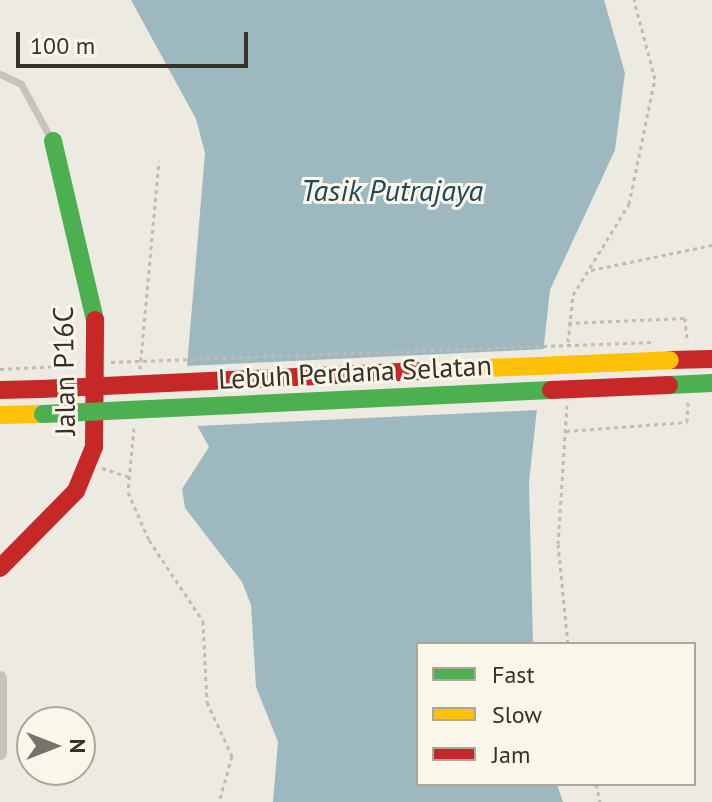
<!DOCTYPE html>
<html>
<head>
<meta charset="utf-8">
<style>
	body { margin:0 }
	#map { position:relative; width:712px; height:802px; overflow:hidden; background:#edeae2; font-family:"PT Sans",sans-serif }
	div>[style] { position:absolute }
	.water>* { inset:0; background:#9eb8bf }
	.pier>* { inset:0; background:#edeae2 }
	.path>* { height:3px; margin-top:-1.5px; transform-origin:0; background:repeating-linear-gradient(90deg,#c0bbb3 0 4px,transparent 0 8px) }
	.lane>* { height:7px; margin:-3.5px; padding:0 3.5px; transform-origin:3.5px; border-radius:3.5px; background:#c7c3bb }
	.street>* { height:14px; margin:-7px; padding:0 7px; transform-origin:7px; border-radius:7px; background:#c7c3bb }
	.fast>* { height:18px; margin:-9px; padding:0 9px; transform-origin:9px; border-radius:9px; background:#4caf50 }
	.slow>* { height:18px; margin:-9px; padding:0 9px; transform-origin:9px; border-radius:9px; background:#ffc107 }
	.jam>* { height:18px; margin:-9px; padding:0 9px; transform-origin:9px; border-radius:9px; background:#c62828 }
	.fast-bridge>* { height:18px; margin:-9px; padding:0 9px; transform-origin:9px; border-radius:9px; background:#4caf50 }
	.slow-bridge>* { height:18px; margin:-9px; padding:0 9px; transform-origin:9px; border-radius:9px; background:#ffc107 }
	.jam-bridge>* { height:18px; margin:-9px; padding:0 9px; transform-origin:9px; border-radius:9px; background:#c62828 }
	span { translate:-50% -50%; white-space:nowrap; text-align:center; line-height:1.15; -webkit-text-stroke:6px #faf6ea; paint-order:stroke }
	.street-label { font-size:28px; color:#383129 }
	.water-label { font-size:30px; color:#1e4959; font-style:italic }
	.legend { position:absolute; left:416px; top:642px; width:280px; height:144px; box-sizing:border-box; background:#faf6ea; border:2px solid #aca79d; margin:0; padding:10px 14px; list-style:none; font-size:24px; color:#383129 }
	.legend li { display:flex; align-items:center; gap:16px; height:40px }
	.legend b { width:40px; border:2px solid #aca79d }
	.north { position:absolute; left:16px; top:706px; width:80px; height:80px; box-sizing:border-box; background:#faf6ea; border:2px solid #aca79d; border-radius:50%; rotate:90deg; font-size:22px; font-weight:700; line-height:32px; text-align:center; color:#383129 }
	.north::after { content:''; display:block; margin:auto; width:28px; height:36px; background:#77726a; clip-path:polygon(50% 0,100% 100%,50% 72%,0 100%) }
	.scale { position:absolute; left:16px; top:32px; width:232px; height:36px; box-sizing:border-box; border:4px solid #383129; border-top:0; padding-left:10px; font-size:24px; line-height:28px; white-space:nowrap; color:#383129; -webkit-text-stroke:6px #faf6ea; paint-order:stroke }
</style>
</head>
<body>
<div id="map">
	<div class="water">
		<div style="clip-path:polygon(131px 0,604px 0,625px 73px,615px 150px,550px 290px,529px 482px,533px 644px,418px 644px,418px 784px,557px 784px,563px 802px,273px 802px,278px 742px,256px 687px,251px 605px,242px 582px,185px 508px,182px 489px,209px 447px,184px 402px,205px 153px,196px 119px)"></div>
	</div>
	<div class="pier">
		<div style="clip-path:polygon(548px 349px,538px 410px,197px 426px,180px 402px,185px 366px)"></div>
	</div>
	<div class="path">
		<div style="left:591px;top:270px;width:124px;rotate:-11.7deg"></div>
		<div style="left:568px;top:323px;width:117px;rotate:-2.4deg"></div>
		<div style="left:685px;top:318px;width:24px;rotate:85deg"></div>
		<div style="left:568px;top:342px;width:47px;rotate:-83.9deg"></div>
		<div style="left:573px;top:295px;width:107px;rotate:-58.4deg"></div>
		<div style="left:629px;top:204px;width:128px;rotate:-78.3deg"></div>
		<div style="left:655px;top:79px;width:82px;rotate:-104.9deg"></div>
		<div style="left:111px;top:362px;width:544px;rotate:-2.11deg"></div>
		<div style="left:0;top:369px;width:80px;rotate:-2.9deg"></div>
		<div style="left:140px;top:369px;width:209px;rotate:-84.8deg"></div>
		<div style="left:567px;top:405px;width:139px;rotate:93.7deg"></div>
		<div style="left:558px;top:544px;width:100px;rotate:84.3deg"></div>
		<div style="left:134px;top:428px;width:64px;rotate:95.4deg"></div>
		<div style="left:128px;top:492px;width:52px;rotate:66.4deg"></div>
		<div style="left:149px;top:540px;width:97px;rotate:56.3deg"></div>
		<div style="left:203px;top:621px;width:81px;rotate:87.2deg"></div>
		<div style="left:207px;top:702px;width:60px;rotate:65.2deg"></div>
		<div style="left:232px;top:756px;width:48px;rotate:105.8deg"></div>
		<div style="left:566px;top:431px;width:121px;rotate:-4.3deg"></div>
		<div style="left:687px;top:422px;width:20px;rotate:-87deg"></div>
		<div style="left:102px;top:468px;width:28px;rotate:18deg"></div>
		<div style="left:596px;top:784px;width:18px;rotate:77deg"></div>
	</div>
	<div class="lane">
		<div style="left:0;top:74px;width:23px;rotate:25deg"></div>
		<div style="left:21px;top:84px;width:63px;rotate:61.4deg"></div>
	</div>
	<div class="street">
		<div style="left:0;top:678px;width:75px;rotate:90deg"></div>
	</div>
	<div class="fast">
		<div style="left:53px;top:141px;width:184px;rotate:76.8deg"></div>
		<div style="left:669px;top:385px;width:43px;rotate:-2.7deg"></div>
	</div>
	<div class="slow">
		<div style="left:0;top:415px;width:43px;rotate:-1.3deg"></div>
	</div>
	<div class="jam">
		<div style="left:670px;top:360px;width:42px;rotate:-1.4deg"></div>
		<div style="left:0;top:390px;width:41px;rotate:-1.4deg"></div>
		<div style="left:0;top:568px;width:108px;rotate:-45.4deg"></div>
		<div style="left:76px;top:491px;width:48px;rotate:-67.8deg"></div>
		<div style="left:94px;top:447px;width:127px;rotate:-89.5deg"></div>
	</div>
	<div class="fast-bridge">
		<div style="left:43px;top:414px;width:509px;rotate:-2.7deg"></div>
	</div>
	<div class="slow-bridge">
		<div style="left:421px;top:371px;width:249px;rotate:-2.5deg"></div>
	</div>
	<div class="jam-bridge">
		<div style="left:41px;top:389px;width:380px;rotate:-2.7deg"></div>
		<div style="left:551px;top:390px;width:118px;rotate:-2.4deg"></div>
	</div>
	<div class="street-label">
		<span style="left:64px;top:371px;rotate:-91deg">Jalan P16C</span>
		<span style="left:355px;top:372px;rotate:-3deg">Lebuh Perdana Selatan</span>
	</div>
	<div class="water-label">
		<span style="left:392px;top:190px">Tasik Putrajaya</span>
	</div>
	<ul class="legend">
	<li><b style="height:10px;background:#4caf50"></b>Fast</li>
	<li><b style="height:10px;background:#ffc107"></b>Slow</li>
	<li><b style="height:10px;background:#c62828"></b>Jam</li>
	</ul>
	<div class="north">N</div>
	<div class="scale">100 m</div>
</div>
</body>
</html>
